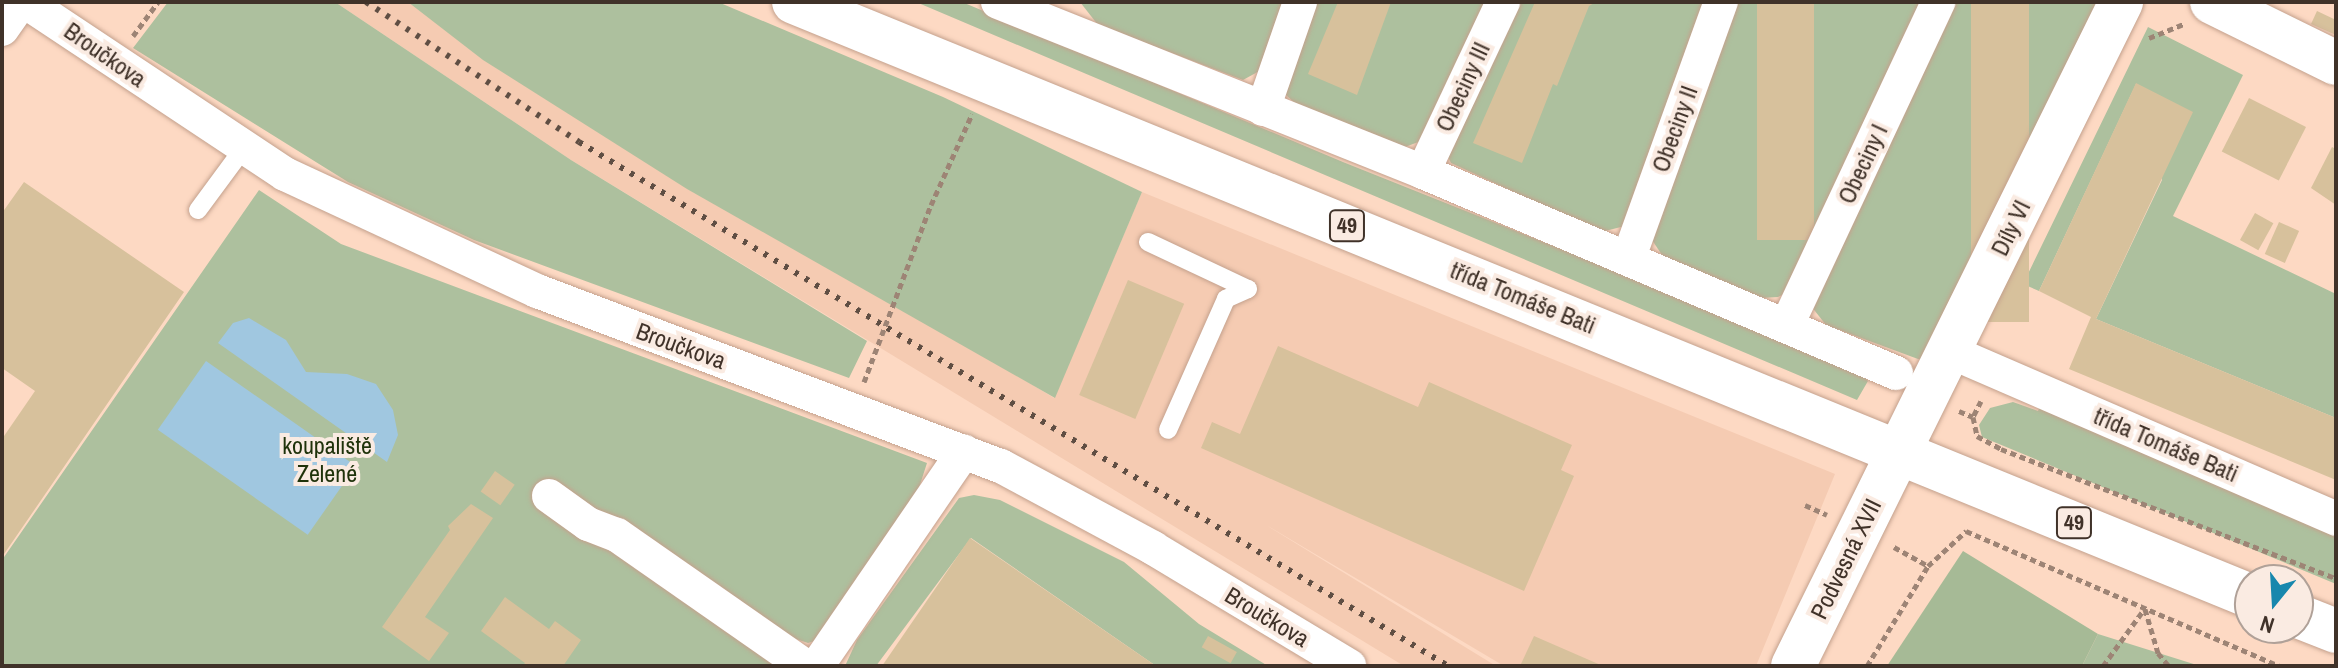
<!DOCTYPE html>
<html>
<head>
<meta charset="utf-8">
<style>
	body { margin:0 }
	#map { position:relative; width:2338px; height:668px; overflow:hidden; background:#fdd9c3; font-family:"Archivo Narrow",sans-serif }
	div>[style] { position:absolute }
	.built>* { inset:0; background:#f5cbb2 }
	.green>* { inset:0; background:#adc09e }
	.forest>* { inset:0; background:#a6ba96 }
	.water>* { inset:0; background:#a0c7e0; transform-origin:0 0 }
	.building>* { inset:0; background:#d7c19c; transform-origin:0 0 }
	.path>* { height:5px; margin-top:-2.5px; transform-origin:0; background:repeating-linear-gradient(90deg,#9d8475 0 6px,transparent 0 10px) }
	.roads { filter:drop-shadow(0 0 2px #c4a18d) drop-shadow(0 0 2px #c4a18d) }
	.service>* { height:18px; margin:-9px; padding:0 9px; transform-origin:9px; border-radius:9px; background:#fff }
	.minor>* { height:34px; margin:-17px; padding:0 17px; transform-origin:17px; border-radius:17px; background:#fff }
	.tertiary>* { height:44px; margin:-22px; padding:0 22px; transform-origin:22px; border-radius:22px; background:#fff }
	.primary>* { height:44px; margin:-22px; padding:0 22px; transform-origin:22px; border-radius:22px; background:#fff }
	.rail>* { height:6px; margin-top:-3px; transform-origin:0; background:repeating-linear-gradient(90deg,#5f4e43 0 4px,transparent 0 12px) }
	span { translate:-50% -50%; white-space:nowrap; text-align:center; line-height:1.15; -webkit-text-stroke:8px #faebe2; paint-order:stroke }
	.shield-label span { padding:2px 6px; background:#faebe2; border:2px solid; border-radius:6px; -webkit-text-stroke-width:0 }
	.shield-label { font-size:22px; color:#403229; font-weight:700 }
	.street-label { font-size:24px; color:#403229 }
	.park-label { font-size:24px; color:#1f320a }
	.frame { position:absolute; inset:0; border:4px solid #403229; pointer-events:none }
	.north { position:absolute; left:2234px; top:564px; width:80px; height:80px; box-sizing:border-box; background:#faebe2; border:2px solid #b0a198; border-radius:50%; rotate:198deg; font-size:22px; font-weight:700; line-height:32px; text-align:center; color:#403229 }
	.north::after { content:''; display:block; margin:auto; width:28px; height:36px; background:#1787ad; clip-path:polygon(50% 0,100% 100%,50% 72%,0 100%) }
</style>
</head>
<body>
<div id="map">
	<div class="built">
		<div style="clip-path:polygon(335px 2px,409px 2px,1054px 398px,1142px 192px,1835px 474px,1756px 666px,1504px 666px,1266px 525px,1496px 666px,1404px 666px,571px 160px)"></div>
	</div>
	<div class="green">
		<div style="clip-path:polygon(168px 2px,335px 2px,571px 160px,867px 341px,849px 378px,474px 240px,348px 182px,133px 48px)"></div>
		<div style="clip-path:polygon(408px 2px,718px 2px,943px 97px,1142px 192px,1055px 398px,687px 189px,483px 60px)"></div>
		<div style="clip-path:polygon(916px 2px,962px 2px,1343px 162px,1854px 366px,1868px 381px,1857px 400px)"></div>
		<div style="clip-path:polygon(1080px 2px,1292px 2px,1263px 69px,1243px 80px,1098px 25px)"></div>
		<div style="clip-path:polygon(1308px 2px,1493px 2px,1421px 141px,1405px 147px,1300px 108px,1285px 94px)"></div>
		<div style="clip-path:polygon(1510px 2px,1713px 2px,1625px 226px,1601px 232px,1451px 163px,1448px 157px)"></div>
		<div style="clip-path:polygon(1729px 2px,1928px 2px,1786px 293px,1778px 297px,1760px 298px,1664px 258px,1650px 237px)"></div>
		<div style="clip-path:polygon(1945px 2px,2100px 2px,1924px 359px,1918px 359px,1826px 325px,1811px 306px)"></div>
		<div style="clip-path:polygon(2148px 27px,2243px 75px,2173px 216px,2336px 294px,2336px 418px,2096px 319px,2162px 180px,2136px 84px,2039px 291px,2023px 284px)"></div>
		<div style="clip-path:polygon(259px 190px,341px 244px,927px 463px,916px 497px,821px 639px,808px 643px,793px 638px,805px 666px,4px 666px,2px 560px)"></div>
		<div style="clip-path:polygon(2043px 398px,2336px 520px,2336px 584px,1982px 437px,1979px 425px,1990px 408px,2013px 402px,2038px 411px)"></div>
		<div style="clip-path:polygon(974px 495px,1000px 500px,1124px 562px,1199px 624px,1268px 666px,1156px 666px,971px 538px,876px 666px,845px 666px,857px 640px,959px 498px)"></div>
		<div style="clip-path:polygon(2098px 634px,2200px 666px,2082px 666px)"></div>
	</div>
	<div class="forest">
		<div style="clip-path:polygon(1963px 551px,2098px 634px,2082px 666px,1887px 666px)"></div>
	</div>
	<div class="water">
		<div style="clip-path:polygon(249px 318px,286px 340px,306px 372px,347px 374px,376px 384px,393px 410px,398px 435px,387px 462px,218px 343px,233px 323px)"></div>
		<div style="left:206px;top:361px;width:183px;height:84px;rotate:35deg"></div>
	</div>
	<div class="building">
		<div style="clip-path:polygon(1338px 2px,1391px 2px,1357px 95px,1308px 74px)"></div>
		<div style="clip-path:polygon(1535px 2px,1596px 2px,1589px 6px,1557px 86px,1553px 84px,1522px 163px,1473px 143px)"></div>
		<div style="left:1757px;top:2px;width:57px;height:238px"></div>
		<div style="left:1971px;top:2px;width:58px;height:320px"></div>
		<div style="clip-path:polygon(2317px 11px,2336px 20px,2336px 35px,2311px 24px)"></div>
		<div style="clip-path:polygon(2136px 83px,2193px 112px,2096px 319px,2336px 418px,2336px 480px,2069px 369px,2091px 317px,2039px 291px)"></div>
		<div style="left:2249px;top:98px;width:64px;height:60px;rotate:27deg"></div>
		<div style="clip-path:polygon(2332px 147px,2336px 149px,2336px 205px,2311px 188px)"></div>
		<div style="clip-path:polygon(24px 182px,184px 292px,2px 557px,2px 439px,35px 391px,2px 368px,2px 213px)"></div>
		<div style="left:2255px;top:213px;width:21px;height:31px;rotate:29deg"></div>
		<div style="left:2279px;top:222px;width:22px;height:35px;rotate:24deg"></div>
		<div style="left:1128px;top:280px;width:61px;height:125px;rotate:23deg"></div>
		<div style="clip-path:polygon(1278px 346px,1418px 407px,1429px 382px,1572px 445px,1561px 470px,1574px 476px,1524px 591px,1201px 448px,1212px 422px,1240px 434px)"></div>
		<div style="left:495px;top:471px;width:24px;height:25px;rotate:35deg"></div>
		<div style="clip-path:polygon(471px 504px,493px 518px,425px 617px,449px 633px,429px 661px,382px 627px,450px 530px,448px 526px)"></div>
		<div style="clip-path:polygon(970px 538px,1156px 666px,882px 666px)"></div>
		<div style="clip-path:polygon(505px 597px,549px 629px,555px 621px,581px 640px,563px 666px,523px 666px,525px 663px,481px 631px)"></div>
		<div style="left:1208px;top:636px;width:33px;height:13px;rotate:29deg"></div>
		<div style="clip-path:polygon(1534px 636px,1603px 666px,1520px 666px)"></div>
	</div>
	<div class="path">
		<div style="left:133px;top:36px;width:42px;rotate:-53.7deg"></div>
		<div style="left:2149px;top:38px;width:37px;rotate:-22deg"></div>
		<div style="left:864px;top:382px;width:189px;rotate:-69.3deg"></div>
		<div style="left:931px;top:205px;width:100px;rotate:-65.7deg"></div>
		<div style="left:1981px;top:401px;width:18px;rotate:117deg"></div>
		<div style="left:1973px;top:417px;width:19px;rotate:78deg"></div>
		<div style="left:1977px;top:436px;width:27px;rotate:28deg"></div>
		<div style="left:2001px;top:449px;width:359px;rotate:21.1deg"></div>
		<div style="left:1959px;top:411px;width:15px;rotate:23deg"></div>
		<div style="left:1805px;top:505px;width:24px;rotate:24deg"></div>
		<div style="left:1894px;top:547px;width:39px;rotate:29deg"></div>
		<div style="left:2145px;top:609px;width:46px;rotate:73.5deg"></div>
		<div style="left:2158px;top:653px;width:17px;rotate:50deg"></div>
		<div style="left:1867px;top:666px;width:117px;rotate:-58.6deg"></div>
		<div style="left:1928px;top:566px;width:52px;rotate:-42.6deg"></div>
		<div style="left:1966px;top:531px;width:342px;rotate:23.3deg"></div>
		<div style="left:2103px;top:666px;width:72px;rotate:-54.1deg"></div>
	</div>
	<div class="roads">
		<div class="service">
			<div style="left:198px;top:210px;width:76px;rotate:-53.6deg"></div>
			<div style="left:1148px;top:242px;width:110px;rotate:25.2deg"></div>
			<div style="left:1248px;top:289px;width:24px;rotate:156deg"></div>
			<div style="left:1226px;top:299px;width:143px;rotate:113.9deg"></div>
		</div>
		<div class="minor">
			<div style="left:26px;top:2px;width:311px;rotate:33.6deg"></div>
			<div style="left:285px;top:174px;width:278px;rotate:24.9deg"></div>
			<div style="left:537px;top:291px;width:496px;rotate:20.7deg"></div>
			<div style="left:1001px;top:466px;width:173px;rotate:28.3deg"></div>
			<div style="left:1153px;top:548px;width:229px;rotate:31deg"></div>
			<div style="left:998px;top:2px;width:458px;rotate:21.8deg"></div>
			<div style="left:1423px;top:172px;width:514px;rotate:23.02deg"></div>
			<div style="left:2px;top:29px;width:33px;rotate:-55deg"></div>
			<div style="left:1263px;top:109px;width:113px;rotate:-70.9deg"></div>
			<div style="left:1423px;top:172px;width:188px;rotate:-64.8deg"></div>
			<div style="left:1629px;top:257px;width:271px;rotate:-70.2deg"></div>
			<div style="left:1787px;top:325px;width:357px;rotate:-64.9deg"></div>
			<div style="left:1951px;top:352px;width:420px;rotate:23.4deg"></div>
			<div style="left:549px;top:496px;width:48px;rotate:35.7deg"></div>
			<div style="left:588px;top:524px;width:31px;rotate:21deg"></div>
			<div style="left:617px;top:535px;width:229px;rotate:34.9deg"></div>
			<div style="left:817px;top:666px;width:260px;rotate:-55.6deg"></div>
		</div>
		<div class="tertiary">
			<div style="left:2212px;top:2px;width:138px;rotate:26.2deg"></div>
			<div style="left:1793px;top:666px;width:741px;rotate:-63.71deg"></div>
		</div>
		<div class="primary">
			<div style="left:794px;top:2px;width:1573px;rotate:22.19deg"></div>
			<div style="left:2298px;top:616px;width:41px;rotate:21.5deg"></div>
		</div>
	</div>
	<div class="rail">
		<div style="left:366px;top:2px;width:255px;rotate:33.3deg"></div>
		<div style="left:579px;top:142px;width:1015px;rotate:31.09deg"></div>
	</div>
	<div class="shield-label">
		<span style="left:1347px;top:226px">49</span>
		<span style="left:2074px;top:523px">49</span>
	</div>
	<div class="street-label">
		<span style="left:105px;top:55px;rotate:35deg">Broučkova</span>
		<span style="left:1463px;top:87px;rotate:-65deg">Obeciny III</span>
		<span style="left:1675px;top:129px;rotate:-70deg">Obeciny II</span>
		<span style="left:1863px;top:164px;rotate:-65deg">Obeciny I</span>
		<span style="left:2011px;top:228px;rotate:-64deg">Díly VI</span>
		<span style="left:1523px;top:298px;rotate:22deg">třída Tomáše Bati</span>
		<span style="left:681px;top:346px;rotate:20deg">Broučkova</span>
		<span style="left:2166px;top:445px;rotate:23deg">třída Tomáše Bati</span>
		<span style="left:1846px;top:559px;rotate:-64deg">Podvesná XVII</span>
		<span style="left:1267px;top:617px;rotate:31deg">Broučkova</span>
	</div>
	<div class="park-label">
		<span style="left:327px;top:460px">koupaliště<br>Zelené</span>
	</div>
	<div class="frame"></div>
	<div class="north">N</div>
</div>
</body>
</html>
